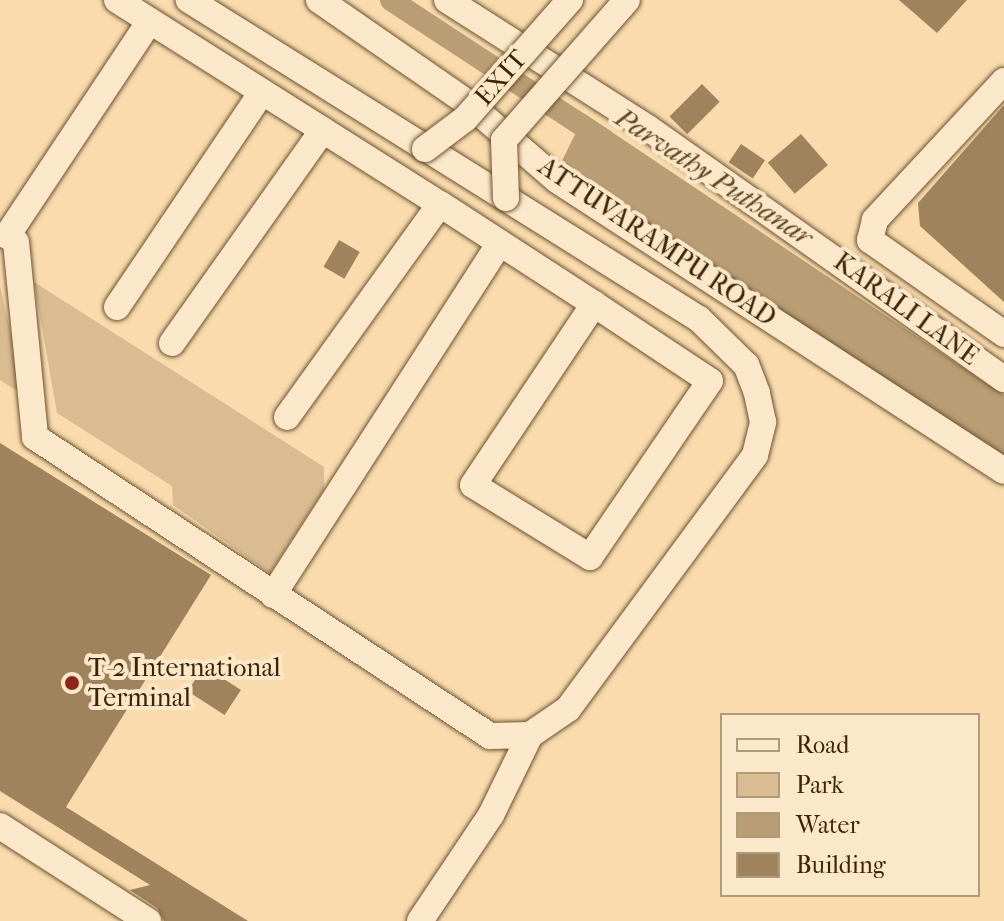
<!DOCTYPE html>
<html>
<head>
<meta charset="utf-8">
<style>
	body { margin:0 }
	#map { position:relative; width:1004px; height:921px; overflow:hidden; background:#f9dbae; font-family:"IM FELL French Canon",serif }
	div>[style] { position:absolute }
	.green>* { inset:0; background:#d9bc91 }
	.water>* { inset:0; background:#b99d74 }
	.canal>* { height:22px; margin:-11px; padding:0 11px; transform-origin:11px; border-radius:11px; background:#b99d74 }
	.building>* { inset:0; background:#9f835c; transform-origin:0 0 }
	.roads { filter:drop-shadow(0 0 2px #6d522e) drop-shadow(0 0 2px #6d522e) }
	.minor>* { height:26px; margin:-13px; padding:0 13px; transform-origin:13px; border-radius:13px; background:#fbe8ca }
	.bridges { filter:drop-shadow(0 0 2px #6d522e) drop-shadow(0 0 2px #6d522e) }
	.minor-bridge>* { height:26px; margin:-13px; padding:0 13px; transform-origin:13px; border-radius:13px; background:#fbe8ca }
	.dots>* { width:22px; height:22px; translate:-50% -50%; box-sizing:border-box; border:4px solid #fbe8ca; border-radius:50% }
	span { translate:-50% -50%; white-space:nowrap; text-align:center; line-height:1.15; -webkit-text-stroke:8px #fbe8ca; paint-order:stroke }
	.street-label { font-size:26px; color:#3e2403 }
	.poi-label { font-size:26px; color:#3e2403 }
	.left { translate:0 -50%; text-align:left }
	.water-label { font-size:28px; color:#634825; font-style:italic }
	.legend { position:absolute; left:720px; top:713px; width:260px; height:184px; box-sizing:border-box; background:#fbe8ca; border:2px solid #af9a7a; margin:0; padding:10px 14px; list-style:none; font-size:24px; color:#3e2403 }
	.legend li { display:flex; align-items:center; gap:16px; height:40px }
	.legend b { width:40px; border:2px solid #af9a7a }
</style>
</head>
<body>
<div id="map">
	<div class="green">
		<div style="clip-path:polygon(34px 282px,324px 467px,324px 489px,270px 573px,173px 505px,172px 486px,57px 413px)"></div>
		<div style="clip-path:polygon(0 286px,25px 396px,0 380px)"></div>
	</div>
	<div class="water">
		<div style="clip-path:polygon(585px 114px,1004px 395px,1004px 458px,555px 175px)"></div>
	</div>
	<div class="canal">
		<div style="left:391px;top:0;width:255px;rotate:33.3deg"></div>
	</div>
	<div class="building">
		<div style="clip-path:polygon(899px 0,967px 0,937px 33px)"></div>
		<div style="left:702px;top:84px;width:25px;height:46px;rotate:45deg"></div>
		<div style="clip-path:polygon(1004px 105px,1004px 302px,920px 226px,918px 203px)"></div>
		<div style="left:801px;top:134px;width:41px;height:44px;rotate:49deg"></div>
		<div style="left:741px;top:144px;width:29px;height:22px;rotate:34deg"></div>
		<div style="left:339px;top:240px;width:24px;height:31px;rotate:30deg"></div>
		<div style="clip-path:polygon(0 443px,211px 575px,66px 807px,248px 921px,164px 921px,157px 908px,130px 890px,150px 885px,0 791px)"></div>
		<div style="left:204px;top:666px;width:44px;height:30px;rotate:33deg"></div>
	</div>
	<div class="roads">
		<div class="minor">
			<div style="left:117px;top:0;width:382px;rotate:32.3deg"></div>
			<div style="left:440px;top:204px;width:184px;rotate:33deg"></div>
			<div style="left:594px;top:304px;width:139px;rotate:33.6deg"></div>
			<div style="left:710px;top:381px;width:213px;rotate:124.3deg"></div>
			<div style="left:590px;top:557px;width:137px;rotate:-148.4deg"></div>
			<div style="left:473px;top:485px;width:218px;rotate:-56.2deg"></div>
			<div style="left:319px;top:0;width:183px;rotate:34.7deg"></div>
			<div style="left:469px;top:104px;width:116px;rotate:40.8deg"></div>
			<div style="left:557px;top:180px;width:533px;rotate:33.06deg"></div>
			<div style="left:447px;top:0;width:238px;rotate:32.5deg"></div>
			<div style="left:648px;top:128px;width:436px;rotate:35.2deg"></div>
			<div style="left:1004px;top:81px;width:190px;rotate:132.9deg"></div>
			<div style="left:875px;top:220px;width:21px;rotate:104deg"></div>
			<div style="left:870px;top:240px;width:164px;rotate:35deg"></div>
			<div style="left:7px;top:236px;width:258px;rotate:-56.4deg"></div>
			<div style="left:16px;top:242px;width:196px;rotate:84.4deg"></div>
			<div style="left:35px;top:437px;width:544px;rotate:33.31deg"></div>
			<div style="left:490px;top:736px;width:40px;rotate:-1.4deg"></div>
			<div style="left:530px;top:735px;width:46px;rotate:-34.4deg"></div>
			<div style="left:568px;top:709px;width:315px;rotate:-53.6deg"></div>
			<div style="left:755px;top:455px;width:34px;rotate:-76deg"></div>
			<div style="left:763px;top:422px;width:30px;rotate:-102deg"></div>
			<div style="left:757px;top:393px;width:30px;rotate:-111deg"></div>
			<div style="left:746px;top:365px;width:66px;rotate:-135.6deg"></div>
			<div style="left:699px;top:319px;width:602px;rotate:-147.97deg"></div>
			<div style="left:117px;top:307px;width:259px;rotate:-56deg"></div>
			<div style="left:172px;top:343px;width:261px;rotate:-54.7deg"></div>
			<div style="left:287px;top:417px;width:262px;rotate:-54.3deg"></div>
			<div style="left:273px;top:595px;width:419px;rotate:-57.2deg"></div>
			<div style="left:0;top:826px;width:176px;rotate:32.7deg"></div>
			<div style="left:420px;top:921px;width:128px;rotate:-56.2deg"></div>
			<div style="left:491px;top:815px;width:89px;rotate:-64deg"></div>
		</div>
	</div>
	<div class="bridges">
		<div class="minor-bridge">
			<div style="left:425px;top:149px;width:50px;rotate:-36.9deg"></div>
			<div style="left:465px;top:119px;width:159px;rotate:-48.6deg"></div>
			<div style="left:506px;top:198px;width:58px;rotate:-92deg"></div>
			<div style="left:504px;top:140px;width:186px;rotate:-48.7deg"></div>
		</div>
	</div>
	<div class="dots">
		<div style="left:72px;top:683px;background:#8f2418"></div>
	</div>
	<div class="street-label">
		<span style="left:501px;top:78px;rotate:-49deg">EXIT</span>
		<span style="left:657px;top:242px;rotate:34deg">ATTUVARAMPU ROAD</span>
		<span style="left:906px;top:309px;rotate:36deg">KARALI LANE</span>
	</div>
	<div class="poi-label">
		<span class="left" style="left:88px;top:683px">T-2 International<br>Terminal</span>
	</div>
	<div class="water-label">
		<span style="left:714px;top:177px;rotate:33deg">Parvathy Puthanar</span>
	</div>
	<ul class="legend">
	<li><b style="height:10px;background:#fbe8ca"></b>Road</li>
	<li><b style="height:22px;background:#d9bc91"></b>Park</li>
	<li><b style="height:22px;background:#b99d74"></b>Water</li>
	<li><b style="height:22px;background:#9f835c"></b>Building</li>
	</ul>
</div>
</body>
</html>
